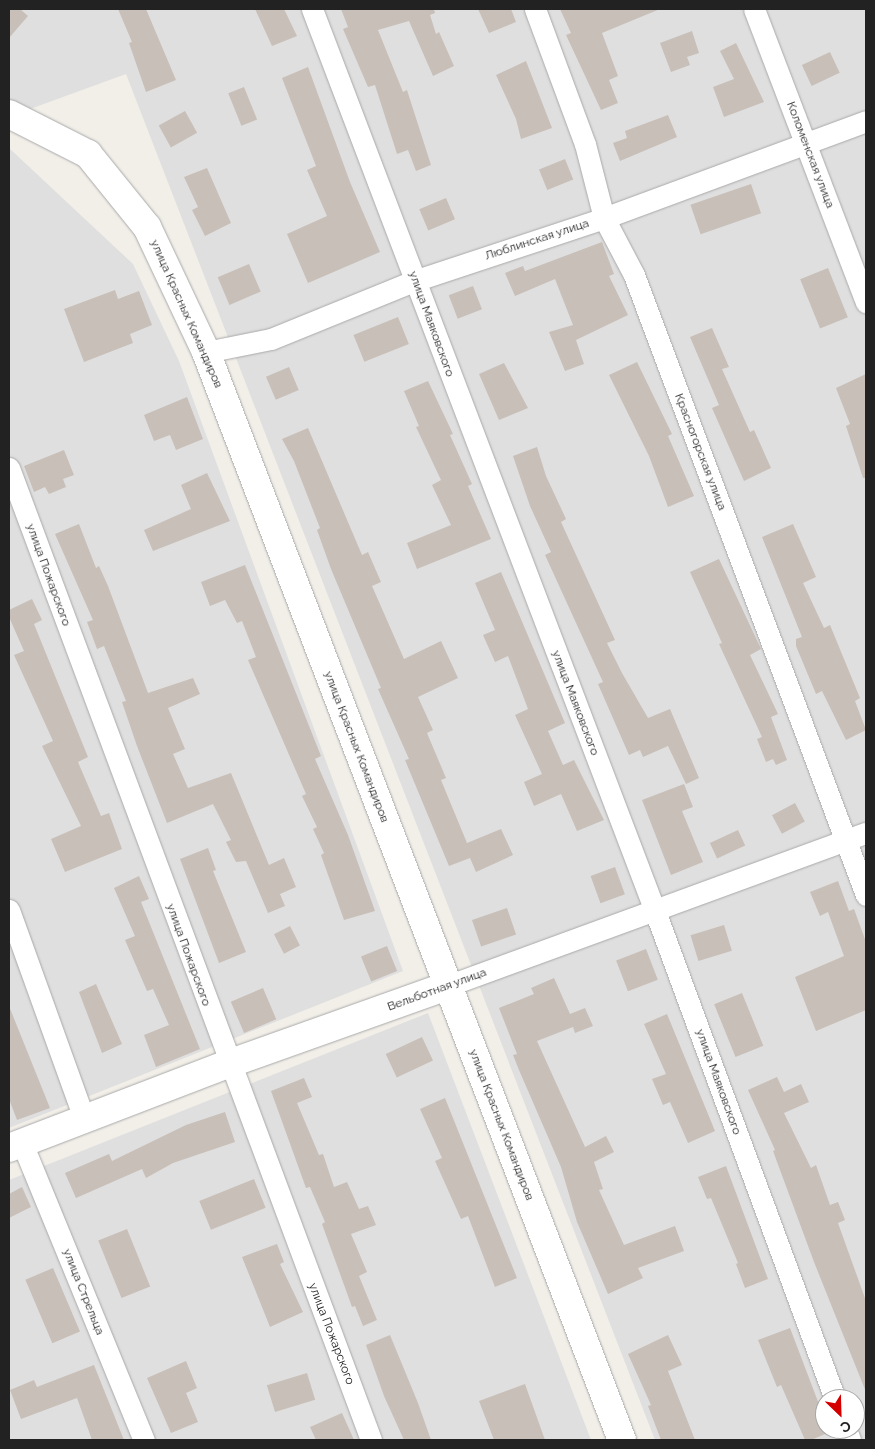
<!DOCTYPE html>
<html>
<head>
<meta charset="utf-8">
<style>
	body { margin:0 }
	#map { position:relative; width:875px; height:1449px; overflow:hidden; background:#f2efe9; font-family:Raleway,sans-serif }
	div>[style] { position:absolute }
	.residential>* { inset:0; background:#e0dfdf }
	.building>* { inset:0; background:#c7bfb8; transform-origin:0 0 }
	.roads { filter:drop-shadow(0 0 1px #a9a9a9) drop-shadow(0 0 1px #a9a9a9) }
	.minor>* { height:21px; margin:-10.5px; padding:0 10.5px; transform-origin:10.5px; border-radius:10.5px; background:#fff }
	.tertiary>* { height:28px; margin:-14px; padding:0 14px; transform-origin:14px; border-radius:14px; background:#fff }
	span { translate:-50% -50%; white-space:nowrap; text-align:center; line-height:1.15; -webkit-text-stroke:4px #fff; paint-order:stroke }
	.street-label { font-size:12px; color:#222 }
	.frame { position:absolute; inset:0; border:10px solid #222; pointer-events:none }
	.north { position:absolute; left:815px; top:1389px; width:50px; height:50px; box-sizing:border-box; background:#fff; border:1px solid #a7a7a7; border-radius:50%; rotate:156deg; font-size:14px; font-weight:700; line-height:20px; text-align:center; color:#222 }
	.north::after { content:''; display:block; margin:auto; width:18px; height:22px; background:#d40000; clip-path:polygon(50% 0,100% 100%,50% 72%,0 100%) }
</style>
</head>
<body>
<div id="map">
	<div class="residential">
		<div style="clip-path:polygon(evenodd,9px 9px,866px 9px,866px 1440px,655px 1440px,126px 74px,30px 109px,9px 101px,9px 9px,825px 1399px,855px 1399px,855px 1429px,825px 1429px,825px 1399px)"></div>
		<div style="clip-path:polygon(9px 148px,133px 264px,179px 361px,403px 971px,9px 1128px)"></div>
		<div style="clip-path:polygon(428px 1013px,591px 1440px,9px 1440px,9px 1180px)"></div>
	</div>
	<div class="building">
		<div style="clip-path:polygon(9px 9px,20px 9px,28px 16px,9px 38px)"></div>
		<div style="clip-path:polygon(118px 9px,146px 9px,176px 80px,146px 92px,129px 43px,132px 42px)"></div>
		<div style="clip-path:polygon(255px 9px,284px 9px,297px 36px,272px 46px)"></div>
		<div style="clip-path:polygon(341px 9px,434px 9px,435px 13px,430px 15px,436px 34px,439px 32px,454px 66px,433px 76px,409px 21px,378px 30px,403px 92px,407px 90px,431px 165px,416px 171px,408px 150px,397px 154px,375px 85px,368px 87px,343px 29px,348px 27px)"></div>
		<div style="clip-path:polygon(478px 9px,511px 9px,516px 22px,489px 33px)"></div>
		<div style="clip-path:polygon(560px 9px,660px 9px,602px 33px,618px 76px,609px 80px,618px 103px,601px 110px,566px 35px,571px 33px)"></div>
		<div style="clip-path:polygon(692px 31px,699px 53px,687px 57px,690px 65px,671px 72px,660px 43px)"></div>
		<div style="clip-path:polygon(736px 43px,764px 102px,724px 117px,713px 87px,734px 79px,720px 51px)"></div>
		<div style="left:830px;top:52px;width:23px;height:31px;rotate:65deg"></div>
		<div style="clip-path:polygon(526px 61px,552px 128px,521px 139px,516px 119px,496px 75px)"></div>
		<div style="clip-path:polygon(308px 67px,350px 182px,380px 252px,308px 283px,287px 234px,327px 216px,307px 170px,316px 166px,282px 78px)"></div>
		<div style="left:244px;top:87px;width:35px;height:17px;rotate:68deg"></div>
		<div style="left:185px;top:111px;width:25px;height:30px;rotate:61deg"></div>
		<div style="clip-path:polygon(668px 115px,677px 137px,620px 161px,613px 143px,627px 138px,625px 131px)"></div>
		<div style="left:565px;top:159px;width:22px;height:28px;rotate:68deg"></div>
		<div style="clip-path:polygon(207px 168px,231px 223px,205px 236px,192px 210px,198px 207px,184px 177px)"></div>
		<div style="left:751px;top:184px;width:31px;height:64px;rotate:71deg"></div>
		<div style="left:446px;top:198px;width:23px;height:29px;rotate:67deg"></div>
		<div style="clip-path:polygon(602px 242px,614px 274px,609px 276px,628px 315px,576px 340px,584px 364px,565px 371px,549px 332px,573px 325px,555px 279px,515px 296px,505px 273px,523px 266px,525px 271px)"></div>
		<div style="left:249px;top:264px;width:30px;height:34px;rotate:67deg"></div>
		<div style="left:828px;top:268px;width:53px;height:30px;rotate:68deg"></div>
		<div style="left:473px;top:286px;width:25px;height:26px;rotate:69deg"></div>
		<div style="clip-path:polygon(115px 290px,118px 299px,139px 291px,152px 325px,130px 334px,133px 343px,84px 362px,64px 309px)"></div>
		<div style="left:398px;top:317px;width:29px;height:48px;rotate:68deg"></div>
		<div style="clip-path:polygon(712px 328px,729px 367px,722px 369px,750px 432px,754px 430px,771px 468px,744px 481px,712px 408px,719px 405px,690px 337px)"></div>
		<div style="clip-path:polygon(637px 362px,672px 434px,668px 436px,694px 496px,668px 507px,649px 456px,609px 375px)"></div>
		<div style="clip-path:polygon(504px 363px,528px 408px,499px 420px,479px 374px)"></div>
		<div style="left:289px;top:367px;width:25px;height:25px;rotate:67deg"></div>
		<div style="clip-path:polygon(866px 374px,866px 478px,863px 478px,846px 426px,850px 424px,836px 388px)"></div>
		<div style="clip-path:polygon(428px 381px,453px 434px,450px 435px,472px 484px,468px 486px,491px 539px,417px 569px,407px 543px,451px 525px,432px 485px,441px 480px,416px 427px,419px 426px,404px 391px)"></div>
		<div style="clip-path:polygon(187px 397px,203px 439px,176px 450px,170px 435px,154px 441px,144px 415px)"></div>
		<div style="clip-path:polygon(308px 428px,362px 555px,368px 552px,381px 582px,372px 586px,404px 659px,441px 641px,458px 678px,418px 697px,433px 730px,427px 733px,446px 778px,441px 780px,467px 843px,501px 829px,513px 855px,476px 872px,470px 858px,449px 866px,405px 760px,409px 759px,378px 689px,381px 688px,331px 569px,317px 530px,320px 528px,294px 461px,282px 439px)"></div>
		<div style="clip-path:polygon(537px 447px,546px 476px,566px 519px,561px 522px,615px 640px,607px 643px,622px 673px,648px 718px,670px 709px,699px 778px,686px 784px,668px 746px,643px 757px,640px 750px,629px 755px,598px 684px,603px 682px,545px 555px,551px 552px,530px 506px,513px 456px)"></div>
		<div style="clip-path:polygon(64px 450px,74px 475px,63px 479px,66px 487px,49px 494px,45px 487px,34px 492px,24px 466px)"></div>
		<div style="clip-path:polygon(207px 473px,230px 521px,153px 551px,144px 530px,191px 509px,181px 485px)"></div>
		<div style="clip-path:polygon(79px 524px,96px 568px,99px 566px,108px 586px,148px 693px,193px 678px,200px 694px,168px 708px,185px 749px,173px 754px,188px 788px,231px 773px,269px 865px,284px 858px,296px 887px,280px 894px,285px 906px,268px 913px,246px 861px,236px 862px,226px 842px,231px 840px,213px 804px,167px 823px,137px 746px,122px 702px,126px 701px,104px 646px,97px 649px,87px 622px,93px 620px,55px 534px)"></div>
		<div style="clip-path:polygon(793px 524px,816px 577px,803px 583px,824px 628px,830px 625px,860px 698px,855px 701px,866px 730px,846px 740px,822px 691px,816px 694px,796px 646px,796px 639px,802px 637px,762px 537px)"></div>
		<div style="clip-path:polygon(719px 559px,761px 649px,750px 655px,778px 714px,771px 717px,787px 760px,776px 765px,773px 759px,766px 762px,757px 739px,762px 737px,719px 644px,722px 643px,690px 572px)"></div>
		<div style="clip-path:polygon(245px 565px,321px 756px,315px 759px,348px 835px,375px 911px,344px 920px,321px 855px,324px 853px,313px 829px,317px 827px,302px 796px,306px 794px,248px 660px,256px 657px,242px 621px,237px 623px,225px 600px,210px 606px,201px 582px)"></div>
		<div style="clip-path:polygon(501px 572px,565px 723px,548px 731px,563px 765px,574px 760px,604px 820px,577px 831px,561px 794px,534px 806px,524px 782px,542px 774px,515px 715px,528px 709px,508px 656px,495px 662px,483px 635px,495px 630px,475px 583px)"></div>
		<div style="clip-path:polygon(32px 599px,42px 620px,34px 624px,88px 757px,78px 762px,101px 816px,109px 813px,122px 849px,65px 872px,51px 839px,81px 826px,42px 746px,53px 741px,14px 655px,24px 651px,9px 617px,9px 610px)"></div>
		<div style="clip-path:polygon(684px 784px,693px 807px,682px 811px,703px 862px,671px 875px,642px 800px)"></div>
		<div style="left:795px;top:803px;width:21px;height:26px;rotate:62deg"></div>
		<div style="left:738px;top:830px;width:17px;height:31px;rotate:65deg"></div>
		<div style="clip-path:polygon(208px 848px,216px 870px,213px 871px,246px 952px,219px 963px,180px 859px)"></div>
		<div style="left:615px;top:867px;width:29px;height:26px;rotate:70deg"></div>
		<div style="clip-path:polygon(139px 876px,149px 899px,141px 902px,200px 1049px,156px 1067px,144px 1035px,169px 1025px,153px 989px,147px 991px,125px 940px,135px 936px,114px 888px)"></div>
		<div style="clip-path:polygon(838px 881px,849px 911px,854px 909px,866px 942px,866px 1010px,816px 1031px,795px 977px,844px 956px,828px 912px,820px 916px,810px 892px)"></div>
		<div style="left:507px;top:908px;width:28px;height:37px;rotate:71deg"></div>
		<div style="left:724px;top:925px;width:27px;height:35px;rotate:73deg"></div>
		<div style="left:290px;top:926px;width:22px;height:18px;rotate:63deg"></div>
		<div style="left:387px;top:946px;width:27px;height:28px;rotate:68deg"></div>
		<div style="left:646px;top:949px;width:33px;height:32px;rotate:69deg"></div>
		<div style="clip-path:polygon(554px 978px,570px 1014px,585px 1008px,593px 1026px,575px 1033px,573px 1027px,537px 1041px,585px 1147px,606px 1136px,614px 1152px,594px 1162px,603px 1189px,599px 1190px,624px 1245px,675px 1226px,684px 1251px,638px 1268px,643px 1278px,608px 1294px,577px 1222px,561px 1167px,519px 1070px,513px 1055px,517px 1054px,499px 1008px,534px 994px,531px 988px)"></div>
		<div style="clip-path:polygon(96px 984px,122px 1044px,102px 1053px,79px 992px)"></div>
		<div style="left:263px;top:988px;width:34px;height:35px;rotate:67deg"></div>
		<div style="left:742px;top:993px;width:57px;height:30px;rotate:68deg"></div>
		<div style="clip-path:polygon(9px 1006px,50px 1108px,17px 1120px,9px 1099px)"></div>
		<div style="clip-path:polygon(667px 1014px,715px 1131px,688px 1143px,670px 1102px,663px 1105px,652px 1079px,666px 1074px,644px 1024px)"></div>
		<div style="left:422px;top:1037px;width:26px;height:40px;rotate:65deg"></div>
		<div style="clip-path:polygon(777px 1077px,784px 1092px,801px 1084px,809px 1102px,784px 1113px,811px 1168px,816px 1165px,830px 1205px,838px 1202px,845px 1220px,838px 1223px,866px 1301px,866px 1392px,814px 1262px,773px 1151px,775px 1150px,748px 1090px)"></div>
		<div style="clip-path:polygon(304px 1078px,312px 1097px,297px 1103px,319px 1155px,323px 1154px,334px 1187px,347px 1182px,359px 1209px,368px 1206px,376px 1225px,351px 1234px,367px 1272px,359px 1276px,377px 1320px,363px 1326px,355px 1306px,352px 1307px,322px 1224px,325px 1222px,310px 1187px,306px 1188px,271px 1091px)"></div>
		<div style="clip-path:polygon(445px 1098px,517px 1278px,495px 1287px,468px 1216px,461px 1219px,435px 1161px,442px 1158px,420px 1109px)"></div>
		<div style="clip-path:polygon(225px 1112px,235px 1142px,173px 1163px,146px 1178px,142px 1169px,76px 1198px,65px 1173px,109px 1154px,112px 1161px,186px 1125px)"></div>
		<div style="clip-path:polygon(726px 1166px,768px 1279px,745px 1288px,736px 1264px,738px 1263px,711px 1198px,707px 1199px,698px 1177px)"></div>
		<div style="left:254px;top:1179px;width:31px;height:59px;rotate:68deg"></div>
		<div style="clip-path:polygon(22px 1187px,31px 1207px,9px 1218px,9px 1194px)"></div>
		<div style="left:127px;top:1229px;width:62px;height:31px;rotate:68deg"></div>
		<div style="clip-path:polygon(277px 1244px,284px 1262px,280px 1264px,303px 1312px,270px 1327px,242px 1257px)"></div>
		<div style="left:53px;top:1268px;width:69px;height:30px;rotate:67deg"></div>
		<div style="clip-path:polygon(790px 1328px,825px 1420px,825px 1429px,830px 1432px,811px 1440px,805px 1440px,781px 1385px,777px 1387px,758px 1340px)"></div>
		<div style="clip-path:polygon(390px 1335px,418px 1403px,431px 1440px,404px 1440px,384px 1396px,366px 1345px)"></div>
		<div style="clip-path:polygon(668px 1335px,682px 1365px,668px 1371px,695px 1440px,661px 1440px,648px 1406px,651px 1405px,628px 1354px)"></div>
		<div style="clip-path:polygon(186px 1361px,197px 1388px,186px 1393px,198px 1422px,171px 1433px,147px 1378px)"></div>
		<div style="clip-path:polygon(94px 1365px,124px 1440px,92px 1440px,77px 1398px,21px 1419px,10px 1390px,34px 1380px,37px 1387px)"></div>
		<div style="left:307px;top:1373px;width:28px;height:42px;rotate:73deg"></div>
		<div style="clip-path:polygon(525px 1384px,545px 1440px,494px 1440px,479px 1401px)"></div>
		<div style="clip-path:polygon(342px 1413px,354px 1440px,316px 1440px,310px 1427px)"></div>
	</div>
	<div class="roads">
		<div class="minor">
			<div style="left:312px;top:9px;width:965px;rotate:69.18deg"></div>
			<div style="left:655px;top:911px;width:520px;rotate:69.75deg"></div>
			<div style="left:535px;top:9px;width:144px;rotate:69.7deg"></div>
			<div style="left:585px;top:144px;width:76px;rotate:75.6deg"></div>
			<div style="left:604px;top:218px;width:64px;rotate:62.2deg"></div>
			<div style="left:634px;top:275px;width:662px;rotate:69.48deg"></div>
			<div style="left:754px;top:9px;width:314px;rotate:69.1deg"></div>
			<div style="left:206px;top:352px;width:66px;rotate:-11.3deg"></div>
			<div style="left:271px;top:339px;width:154px;rotate:-22.1deg"></div>
			<div style="left:414px;top:281px;width:200px;rotate:-18.3deg"></div>
			<div style="left:604px;top:218px;width:279px;rotate:-20.3deg"></div>
			<div style="left:9px;top:468px;width:1037px;rotate:69.57deg"></div>
			<div style="left:9px;top:910px;width:221px;rotate:70.2deg"></div>
			<div style="left:447px;top:986px;width:446px;rotate:-20.1deg"></div>
			<div style="left:22px;top:1143px;width:321px;rotate:67.7deg"></div>
			<div style="left:846px;top:1429px;width:12px;rotate:70deg"></div>
		</div>
		<div class="tertiary">
			<div style="left:9px;top:114px;width:89px;rotate:26.9deg"></div>
			<div style="left:88px;top:154px;width:94px;rotate:51.1deg"></div>
			<div style="left:147px;top:227px;width:138px;rotate:64.7deg"></div>
			<div style="left:206px;top:352px;width:1165px;rotate:69.08deg"></div>
			<div style="left:9px;top:1148px;width:235px;rotate:-21deg"></div>
			<div style="left:228px;top:1064px;width:232px;rotate:-19.6deg"></div>
		</div>
	</div>
	<div class="street-label">
		<span style="left:810px;top:155px;rotate:69deg">Коломенская улица</span>
		<span style="left:537px;top:240px;rotate:-18deg">Люблинская улица</span>
		<span style="left:186px;top:314px;rotate:66deg">улица Красных Командиров</span>
		<span style="left:431px;top:324px;rotate:70deg">улица Маяковского</span>
		<span style="left:700px;top:452px;rotate:69deg">Красногорская улица</span>
		<span style="left:48px;top:575px;rotate:70deg">улица Пожарского</span>
		<span style="left:575px;top:703px;rotate:69deg">улица Маяковского</span>
		<span style="left:356px;top:747px;rotate:69deg">улица Красных Командиров</span>
		<span style="left:188px;top:955px;rotate:70deg">улица Пожарского</span>
		<span style="left:437px;top:990px;rotate:-20deg">Вельботная улица</span>
		<span style="left:718px;top:1082px;rotate:70deg">улица Маяковского</span>
		<span style="left:501px;top:1125px;rotate:69deg">улица Красных Командиров</span>
		<span style="left:83px;top:1292px;rotate:68deg">улица Стрельца</span>
		<span style="left:331px;top:1334px;rotate:69deg">улица Пожарского</span>
	</div>
	<div class="frame"></div>
	<div class="north">С</div>
</div>
</body>
</html>
